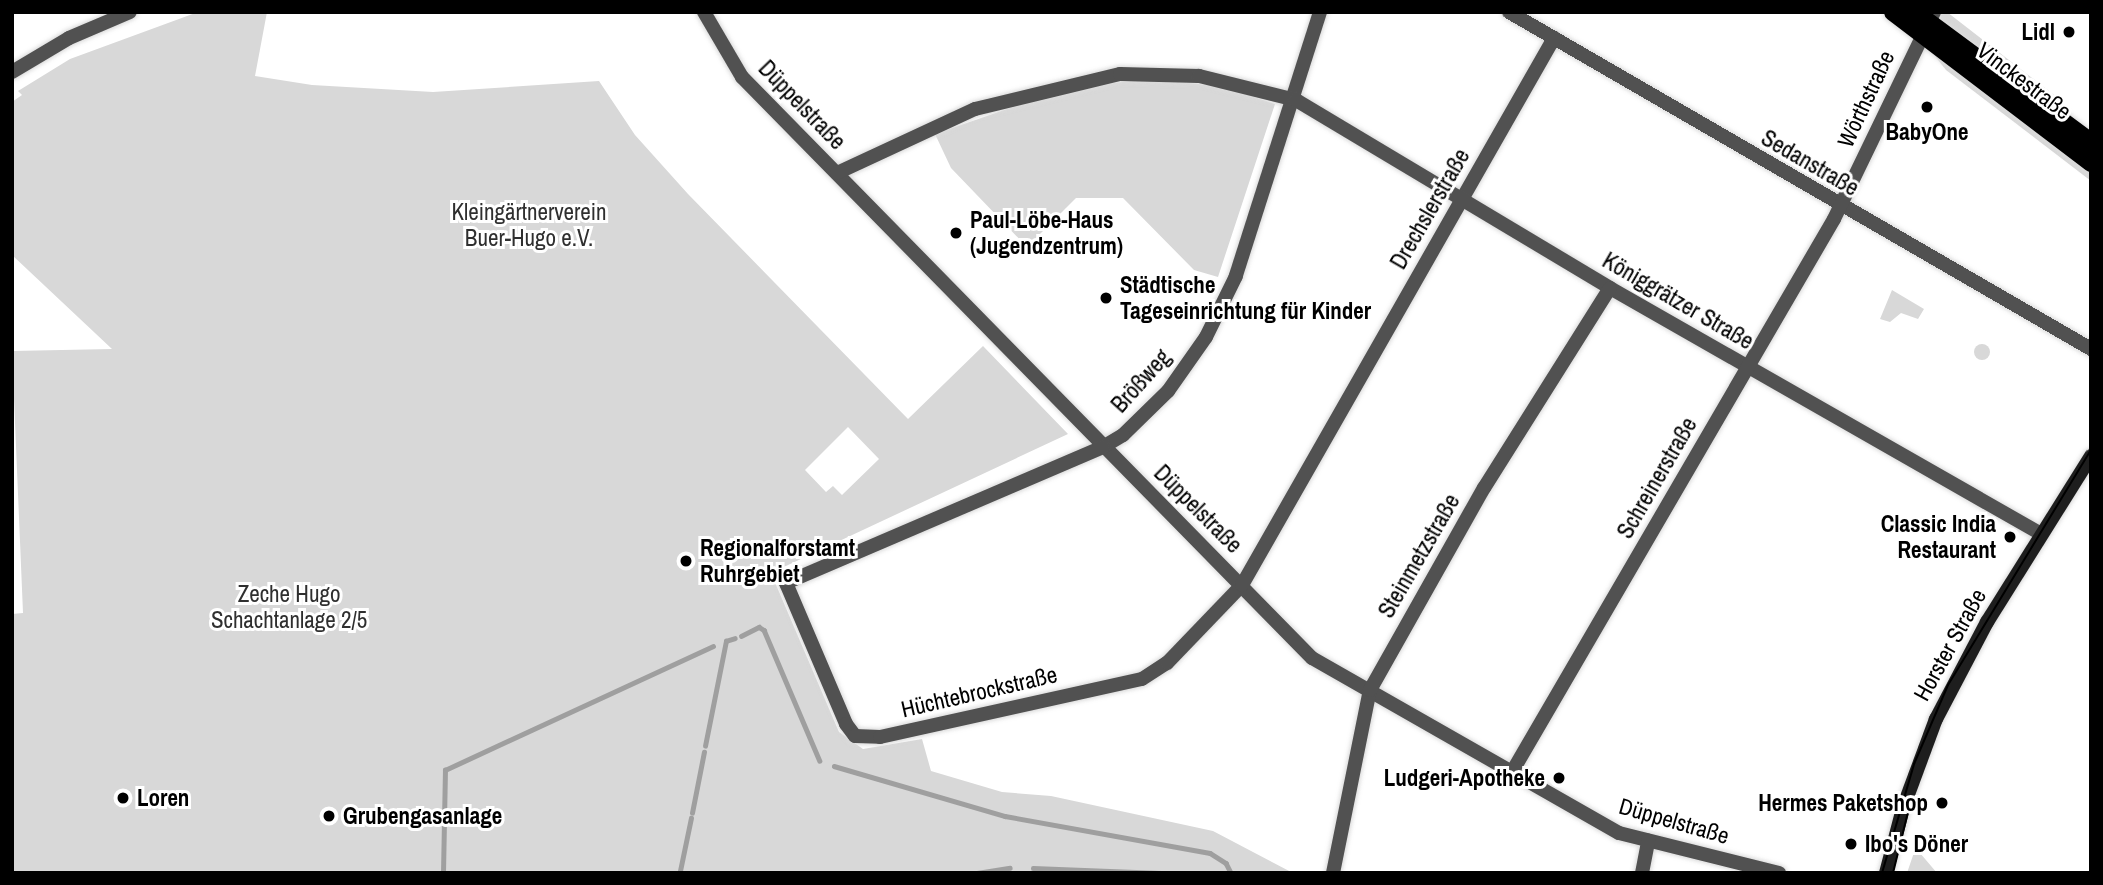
<!DOCTYPE html>
<html>
<head>
<meta charset="utf-8">
<style>
	body { margin:0 }
	#map { position:relative; width:2103px; height:885px; overflow:hidden; background:#fff; font-family:"Archivo Narrow",sans-serif }
	div>[style] { position:absolute }
	.green>* { inset:0; background:#d8d8d8 }
	.round { border-radius:50% }
	.stream>* { height:4.5px; margin:-2.25px; padding:0 2.25px; transform-origin:2.25px; border-radius:2.25px; background:#9f9f9f }
	.roads { filter:drop-shadow(0 0 2px #dbdbdb) drop-shadow(0 0 2px #dbdbdb) }
	.minor>* { height:14px; margin:-7px; padding:0 7px; transform-origin:7px; border-radius:7px; background:#515151 }
	.tertiary>* { height:14px; margin:-7px; padding:0 7px; transform-origin:7px; border-radius:7px; background:#515151 }
	.secondary>* { height:14px; margin:-7px; padding:0 7px; transform-origin:7px; border-radius:7px; background:#1e1e1e }
	.primary>* { height:18px; margin:-9px; padding:0 9px; transform-origin:9px; border-radius:9px; background:#000 }
	.tram>* { height:2px; margin:-1px; padding:0 1px; transform-origin:1px; border-radius:1px; background:#000 }
	.dots>* { width:19px; height:19px; translate:-50% -50%; box-sizing:border-box; border:4px solid #fff; border-radius:50% }
	span { translate:-50% -50%; white-space:nowrap; text-align:center; line-height:1.15; -webkit-text-stroke:6px #fff; paint-order:stroke }
	.poi-label { font-size:23px; color:#000; font-weight:700 }
	.right { translate:-100% -50%; text-align:right }
	.left { translate:0 -50%; text-align:left }
	.street-label { font-size:23px; color:#000 }
	.park-label { font-size:23px; color:#2f2f2f }
	.frame { position:absolute; inset:0; border:14px solid #000; pointer-events:none }
</style>
</head>
<body>
<div id="map">
	<div class="green">
		<div style="clip-path:polygon(evenodd,198px 12px,267px 12px,255px 76px,312px 85px,433px 92px,599px 81px,635px 135px,688px 194px,908px 419px,983px 346px,1068px 434px,771px 573px,839px 732px,863px 749px,922px 739px,931px 771px,1002px 792px,1051px 796px,1213px 831px,1293px 873px,12px 873px,12px 614px,23px 613px,12px 351px,112px 349px,12px 255px,12px 102px,22px 95px,18px 91px,70px 59px,198px 12px,848px 427px,879px 459px,842px 495px,833px 486px,826px 492px,805px 470px,848px 427px)"></div>
		<div style="clip-path:polygon(1940px 12px,1947px 12px,2058px 98px,2046px 99px,1941px 22px)"></div>
		<div style="clip-path:polygon(1931px 51px,2045px 133px,2091px 172px,2091px 181px,1946px 70px)"></div>
		<div style="clip-path:polygon(1155px 79px,1224px 87px,1275px 104px,1218px 277px,1194px 270px,1123px 198px,1076px 198px,1027px 247px,951px 168px,935px 134px,1039px 98px,1112px 83px)"></div>
		<div style="clip-path:polygon(1892px 290px,1924px 309px,1918px 319px,1901px 313px,1890px 322px,1880px 319px)"></div>
		<div class="round" style="left:1974px;top:344px;width:16px;height:16px"></div>
		<div style="clip-path:polygon(1921px 832px,1932px 839px,1920px 853px,1937px 873px,1907px 873px)"></div>
	</div>
	<div class="stream">
		<div style="left:741px;top:636px;width:20px;rotate:-27deg"></div>
		<div style="left:759px;top:627px;width:6px;rotate:31deg"></div>
		<div style="left:764px;top:630px;width:142px;rotate:66.9deg"></div>
		<div style="left:705px;top:746px;width:107px;rotate:-78.7deg"></div>
		<div style="left:726px;top:641px;width:9px;rotate:-18deg"></div>
		<div style="left:834px;top:766px;width:178px;rotate:16.3deg"></div>
		<div style="left:1005px;top:816px;width:208px;rotate:10.2deg"></div>
		<div style="left:1210px;top:853px;width:19px;rotate:32deg"></div>
		<div style="left:1226px;top:863px;width:11px;rotate:63deg"></div>
		<div style="left:692px;top:813px;width:62px;rotate:-78.9deg"></div>
		<div style="left:1033px;top:868px;width:128px;rotate:2.2deg"></div>
		<div style="left:680px;top:871px;width:54px;rotate:-78.3deg"></div>
		<div style="left:443px;top:873px;width:103px;rotate:-88.9deg"></div>
		<div style="left:445px;top:770px;width:295px;rotate:-24.8deg"></div>
		<div style="left:977px;top:873px;width:33px;rotate:-9deg"></div>
	</div>
	<div class="roads">
		<div class="minor">
			<div style="left:704px;top:12px;width:75px;rotate:59.7deg"></div>
			<div style="left:742px;top:77px;width:814px;rotate:45.55deg"></div>
			<div style="left:1312px;top:658px;width:353px;rotate:29.7deg"></div>
			<div style="left:1619px;top:833px;width:165px;rotate:14deg"></div>
			<div style="left:1320px;top:12px;width:277px;rotate:107.7deg"></div>
			<div style="left:1236px;top:276px;width:68px;rotate:116.2deg"></div>
			<div style="left:1206px;top:337px;width:66px;rotate:125.1deg"></div>
			<div style="left:1168px;top:391px;width:63px;rotate:135.6deg"></div>
			<div style="left:1123px;top:435px;width:23px;rotate:149deg"></div>
			<div style="left:1103px;top:447px;width:345px;rotate:156.8deg"></div>
			<div style="left:786px;top:583px;width:153px;rotate:66.9deg"></div>
			<div style="left:846px;top:724px;width:15px;rotate:53deg"></div>
			<div style="left:855px;top:736px;width:25px;rotate:2deg"></div>
			<div style="left:880px;top:737px;width:268px;rotate:-12.5deg"></div>
			<div style="left:1142px;top:679px;width:30px;rotate:-33deg"></div>
			<div style="left:1167px;top:663px;width:108px;rotate:-46.1deg"></div>
			<div style="left:1242px;top:585px;width:630px;rotate:-60.3deg"></div>
			<div style="left:1509px;top:12px;width:673px;rotate:30.07deg"></div>
			<div style="left:837px;top:173px;width:152px;rotate:-24.9deg"></div>
			<div style="left:975px;top:109px;width:149px;rotate:-13.6deg"></div>
			<div style="left:1120px;top:74px;width:79px;rotate:1.5deg"></div>
			<div style="left:1199px;top:76px;width:100px;rotate:13.9deg"></div>
			<div style="left:1296px;top:100px;width:366px;rotate:30.9deg"></div>
			<div style="left:1610px;top:288px;width:496px;rotate:29.7deg"></div>
			<div style="left:1512px;top:772px;width:640px;rotate:-59.79deg"></div>
			<div style="left:1834px;top:219px;width:230px;rotate:-64.2deg"></div>
			<div style="left:1333px;top:873px;width:187px;rotate:-78.6deg"></div>
			<div style="left:1370px;top:690px;width:232px;rotate:-60.6deg"></div>
			<div style="left:1484px;top:488px;width:236px;rotate:-57.8deg"></div>
			<div style="left:1642px;top:873px;width:33px;rotate:-79deg"></div>
		</div>
		<div class="tertiary">
			<div style="left:12px;top:72px;width:66px;rotate:-30.8deg"></div>
			<div style="left:69px;top:38px;width:66px;rotate:-23.1deg"></div>
		</div>
		<div class="secondary">
			<div style="left:1886px;top:873px;width:67px;rotate:-75.3deg"></div>
			<div style="left:1903px;top:808px;width:95px;rotate:-69.7deg"></div>
			<div style="left:1936px;top:719px;width:110px;rotate:-62.3deg"></div>
			<div style="left:1987px;top:622px;width:196px;rotate:-57.9deg"></div>
		</div>
		<div class="primary">
			<div style="left:1893px;top:12px;width:249px;rotate:37.3deg"></div>
			<div style="left:1915px;top:12px;width:219px;rotate:36.5deg"></div>
		</div>
	</div>
	<div class="tram">
		<div style="left:1882px;top:873px;width:114px;rotate:-73.6deg"></div>
		<div style="left:1914px;top:764px;width:86px;rotate:-66.7deg"></div>
		<div style="left:1948px;top:685px;width:275px;rotate:-58.7deg"></div>
		<div style="left:1893px;top:873px;width:63px;rotate:-76.2deg"></div>
	</div>
	<div class="dots">
		<div style="left:2069px;top:32px;background:#000"></div>
		<div style="left:1927px;top:107px;background:#000"></div>
		<div style="left:956px;top:233px;background:#000"></div>
		<div style="left:1106px;top:298px;background:#000"></div>
		<div style="left:2010px;top:537px;background:#000"></div>
		<div style="left:686px;top:561px;background:#000"></div>
		<div style="left:1559px;top:778px;background:#000"></div>
		<div style="left:123px;top:798px;background:#000"></div>
		<div style="left:1942px;top:803px;background:#000"></div>
		<div style="left:329px;top:816px;background:#000"></div>
		<div style="left:1851px;top:844px;background:#000"></div>
	</div>
	<div class="poi-label">
		<span class="right" style="left:2055px;top:32px">Lidl</span>
		<span style="left:1927px;top:132px">BabyOne</span>
		<span class="left" style="left:970px;top:233px">Paul-Löbe-Haus<br>(Jugendzentrum)</span>
		<span class="left" style="left:1120px;top:298px">Städtische<br>Tageseinrichtung für Kinder</span>
		<span class="right" style="left:1996px;top:537px">Classic India<br>Restaurant</span>
		<span class="left" style="left:700px;top:561px">Regionalforstamt<br>Ruhrgebiet</span>
		<span class="right" style="left:1545px;top:778px">Ludgeri-Apotheke</span>
		<span class="left" style="left:137px;top:798px">Loren</span>
		<span class="right" style="left:1928px;top:803px">Hermes Paketshop</span>
		<span class="left" style="left:343px;top:816px">Grubengasanlage</span>
		<span class="left" style="left:1865px;top:844px">Ibo's Döner</span>
	</div>
	<div class="street-label">
		<span style="left:2024px;top:81px;rotate:37deg">Vinckestraße</span>
		<span style="left:1866px;top:99px;rotate:-65deg">Wörthstraße</span>
		<span style="left:802px;top:105px;rotate:46deg">Düppelstraße</span>
		<span style="left:1810px;top:163px;rotate:30deg">Sedanstraße</span>
		<span style="left:1430px;top:209px;rotate:-60deg">Drechslerstraße</span>
		<span style="left:1678px;top:301px;rotate:30deg">Königgrätzer Straße</span>
		<span style="left:1141px;top:381px;rotate:-48deg">Brößweg</span>
		<span style="left:1657px;top:478px;rotate:-60deg">Schreinerstraße</span>
		<span style="left:1198px;top:509px;rotate:45deg">Düppelstraße</span>
		<span style="left:1419px;top:556px;rotate:-60deg">Steinmetzstraße</span>
		<span style="left:1950px;top:645px;rotate:-61deg">Horster Straße</span>
		<span style="left:979px;top:692px;rotate:-13deg">Hüchtebrockstraße</span>
		<span style="left:1674px;top:821px;rotate:16deg">Düppelstraße</span>
	</div>
	<div class="park-label">
		<span style="left:529px;top:225px">Kleingärtnerverein<br>Buer-Hugo e.V.</span>
		<span style="left:289px;top:607px">Zeche Hugo<br>Schachtanlage 2/5</span>
	</div>
	<div class="frame"></div>
</div>
</body>
</html>
